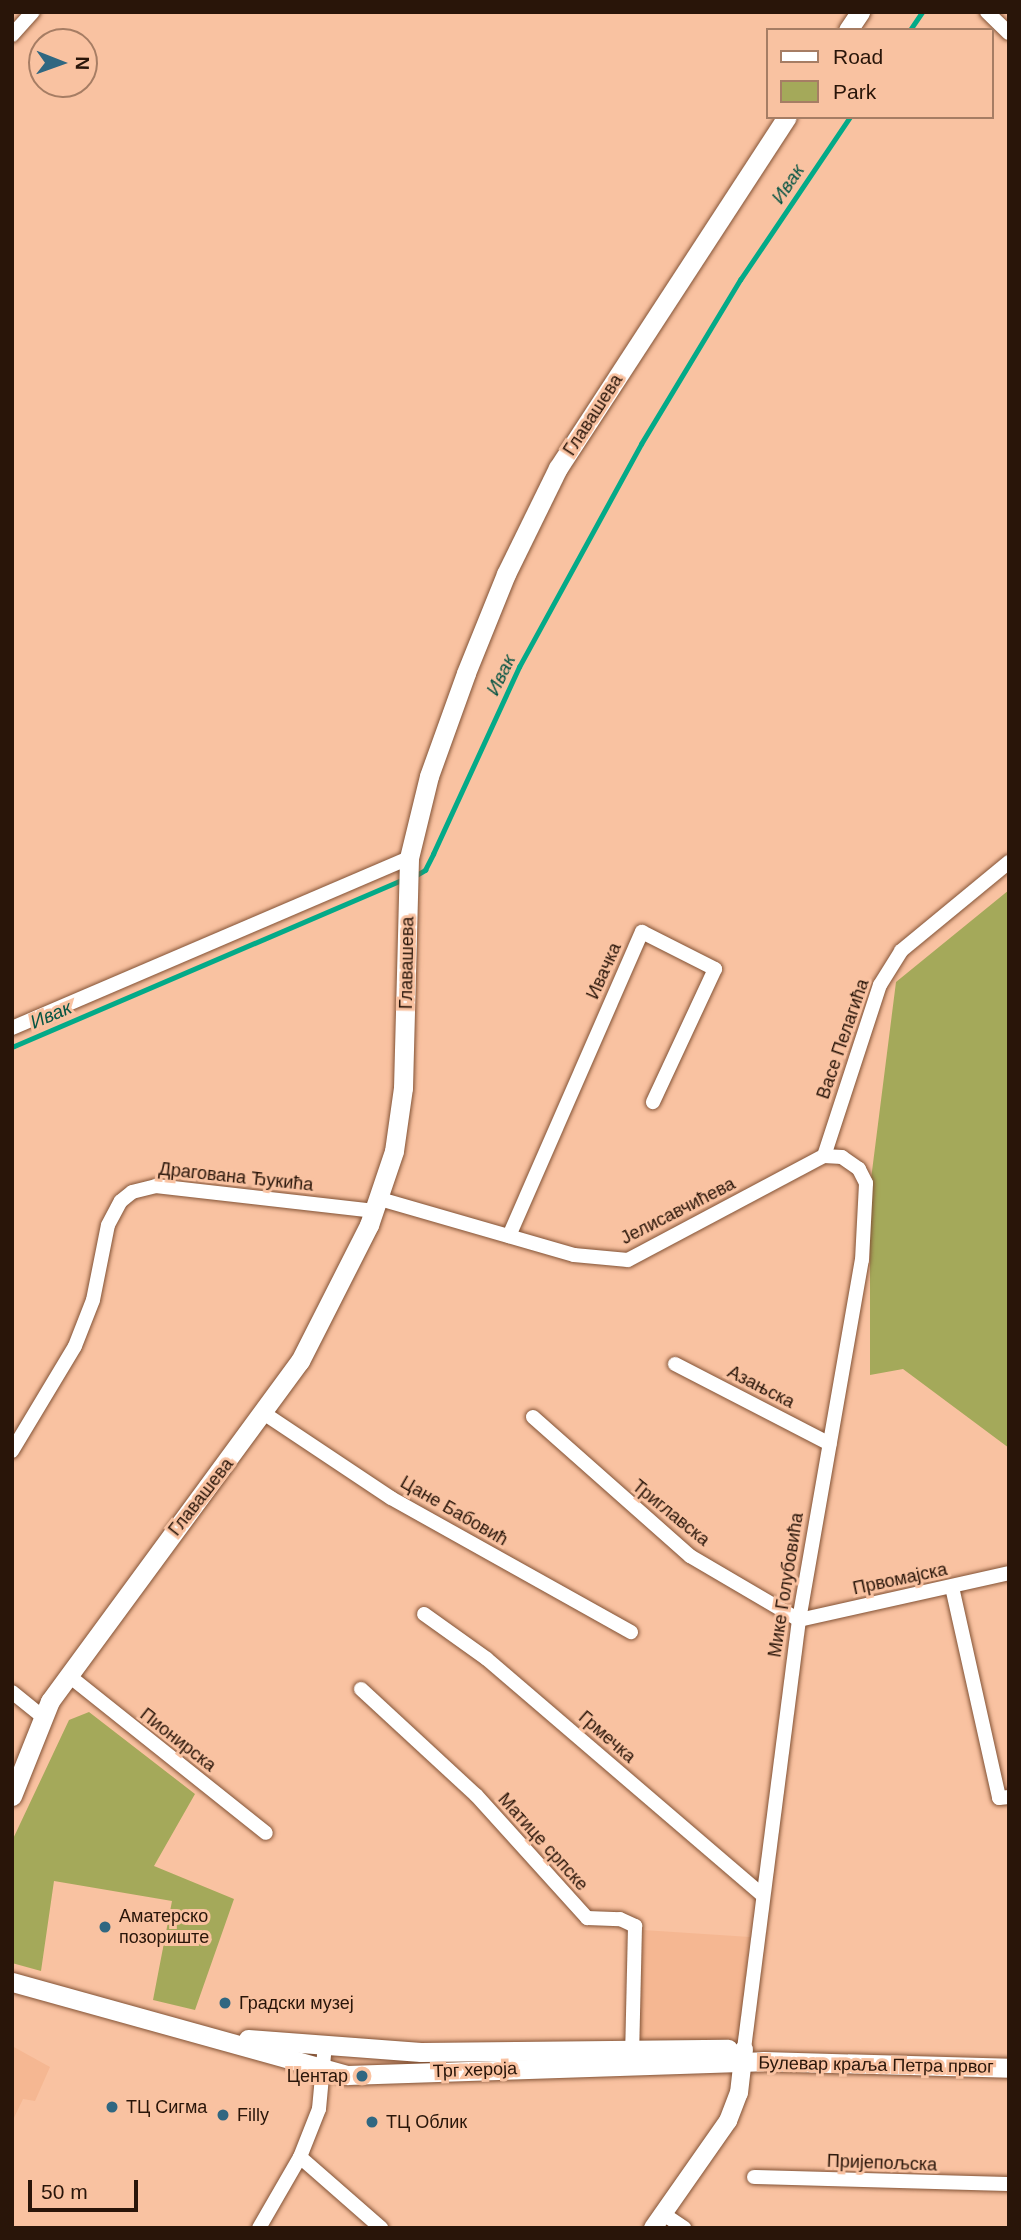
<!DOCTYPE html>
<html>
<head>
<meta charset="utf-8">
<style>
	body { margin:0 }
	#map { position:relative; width:1021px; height:2240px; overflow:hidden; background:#f9c2a1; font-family:Arial,sans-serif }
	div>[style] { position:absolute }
	.built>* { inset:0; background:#f5b792 }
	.green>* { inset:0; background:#a4a95a }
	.stream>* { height:4.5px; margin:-2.25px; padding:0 2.25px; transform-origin:2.25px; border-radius:2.25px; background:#03aa88 }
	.roads { filter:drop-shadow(0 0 2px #825235) drop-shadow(0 0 2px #825235) }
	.minor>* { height:14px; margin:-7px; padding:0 7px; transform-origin:7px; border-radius:7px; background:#fff }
	.tertiary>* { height:18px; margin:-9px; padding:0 9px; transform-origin:9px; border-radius:9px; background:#fff }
	.secondary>* { height:19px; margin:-9.5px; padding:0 9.5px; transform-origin:9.5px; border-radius:9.5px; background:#fff }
	.dots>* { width:19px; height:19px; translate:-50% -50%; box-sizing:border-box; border:4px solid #f9c2a1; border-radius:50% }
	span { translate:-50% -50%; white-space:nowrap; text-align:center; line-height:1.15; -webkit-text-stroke:6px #f9c2a1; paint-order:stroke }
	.street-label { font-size:18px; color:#291509 }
	.poi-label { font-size:18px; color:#291509 }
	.left { translate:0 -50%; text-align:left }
	.right { translate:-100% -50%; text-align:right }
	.water-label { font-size:19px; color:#055443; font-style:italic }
	.frame { position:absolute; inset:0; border:14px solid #291509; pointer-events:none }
	.legend { position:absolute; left:766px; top:28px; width:228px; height:91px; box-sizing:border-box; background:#f9c2a1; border:2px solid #a67d64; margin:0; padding:9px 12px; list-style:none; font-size:21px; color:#291509 }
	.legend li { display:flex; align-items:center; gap:14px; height:35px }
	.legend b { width:35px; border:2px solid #a67d64 }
	.north { position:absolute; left:28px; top:28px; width:70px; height:70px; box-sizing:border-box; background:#f9c2a1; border:2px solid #a67d64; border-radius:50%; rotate:91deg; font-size:19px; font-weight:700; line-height:28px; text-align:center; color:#291509 }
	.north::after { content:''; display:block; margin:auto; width:24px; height:32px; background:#306781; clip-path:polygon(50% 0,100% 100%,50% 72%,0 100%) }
	.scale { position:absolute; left:28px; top:2180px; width:110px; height:32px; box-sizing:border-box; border:4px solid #291509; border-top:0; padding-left:9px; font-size:21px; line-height:24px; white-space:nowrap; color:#291509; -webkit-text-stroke:5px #f9c2a1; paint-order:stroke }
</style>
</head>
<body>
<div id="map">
	<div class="built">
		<div style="clip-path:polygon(643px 1930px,750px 1937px,738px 2042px,639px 2044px)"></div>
		<div style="clip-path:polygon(12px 2046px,50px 2067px,35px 2101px,23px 2099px,12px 2122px)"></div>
	</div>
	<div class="green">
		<div style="clip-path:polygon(1009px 890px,1009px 1448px,903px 1369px,870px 1375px,870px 1187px,896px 982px)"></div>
		<div style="clip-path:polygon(89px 1712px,195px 1794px,154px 1866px,234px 1899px,195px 2010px,153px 2000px,172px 1901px,54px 1881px,41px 1971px,12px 1963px,12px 1841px,69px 1720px)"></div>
	</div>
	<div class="stream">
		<div style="left:910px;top:30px;width:22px;rotate:-56deg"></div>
		<div style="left:415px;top:876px;width:12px;rotate:-31deg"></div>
		<div style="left:425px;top:870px;width:18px;rotate:-63deg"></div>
		<div style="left:433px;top:854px;width:206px;rotate:-65.3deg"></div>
		<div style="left:519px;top:667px;width:254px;rotate:-61.3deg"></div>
		<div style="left:641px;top:444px;width:192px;rotate:-58.9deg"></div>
		<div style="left:740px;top:280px;width:197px;rotate:-56deg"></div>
		<div style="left:12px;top:1047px;width:426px;rotate:-23.2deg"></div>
	</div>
	<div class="roads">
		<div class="minor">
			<div style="left:987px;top:12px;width:30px;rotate:44deg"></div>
			<div style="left:12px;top:35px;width:31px;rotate:-48deg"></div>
			<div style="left:12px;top:1028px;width:432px;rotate:-23.2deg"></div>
			<div style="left:824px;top:1156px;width:180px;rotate:-71.9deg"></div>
			<div style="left:880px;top:985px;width:40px;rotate:-58deg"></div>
			<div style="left:901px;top:951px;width:140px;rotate:-39.5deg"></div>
			<div style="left:380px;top:1199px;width:202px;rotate:16.1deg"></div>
			<div style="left:574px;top:1255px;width:54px;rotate:5.3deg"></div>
			<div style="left:628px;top:1260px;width:222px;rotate:-28deg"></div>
			<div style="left:509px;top:1236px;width:332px;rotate:-66.4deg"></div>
			<div style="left:642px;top:932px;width:82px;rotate:26.9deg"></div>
			<div style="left:715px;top:969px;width:147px;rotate:115deg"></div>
			<div style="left:675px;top:1364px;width:174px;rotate:27.3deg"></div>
			<div style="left:265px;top:1414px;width:151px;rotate:33.7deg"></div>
			<div style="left:391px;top:1498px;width:275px;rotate:29.2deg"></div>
			<div style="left:533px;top:1417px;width:210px;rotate:41.5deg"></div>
			<div style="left:690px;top:1556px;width:126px;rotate:30.4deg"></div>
			<div style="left:799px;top:1620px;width:215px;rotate:-12.6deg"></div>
			<div style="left:12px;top:1451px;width:122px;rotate:-59deg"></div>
			<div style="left:75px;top:1346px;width:49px;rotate:-68.6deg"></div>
			<div style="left:93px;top:1300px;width:76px;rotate:-78.7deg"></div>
			<div style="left:108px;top:1225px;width:27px;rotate:-62deg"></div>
			<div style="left:121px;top:1201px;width:14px;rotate:-39deg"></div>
			<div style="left:132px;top:1192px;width:25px;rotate:-14deg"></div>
			<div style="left:156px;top:1186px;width:220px;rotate:6.5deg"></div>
			<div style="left:952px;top:1587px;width:216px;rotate:77.4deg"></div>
			<div style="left:999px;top:1798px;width:10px;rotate:-6deg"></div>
			<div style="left:424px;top:1614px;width:77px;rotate:35.5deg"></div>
			<div style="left:487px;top:1659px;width:361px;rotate:40.6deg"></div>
			<div style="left:68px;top:1675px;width:253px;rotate:38.6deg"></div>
			<div style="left:361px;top:1689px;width:156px;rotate:42.7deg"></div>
			<div style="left:476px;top:1795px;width:166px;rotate:47.9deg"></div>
			<div style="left:587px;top:1918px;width:33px;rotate:2deg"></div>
			<div style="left:620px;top:1919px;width:17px;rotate:25deg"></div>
			<div style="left:635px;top:1926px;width:133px;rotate:91.3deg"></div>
			<div style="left:12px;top:1692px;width:40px;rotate:39deg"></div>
			<div style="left:744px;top:2049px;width:433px;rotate:-82.7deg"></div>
			<div style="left:799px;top:1620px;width:365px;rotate:-80.1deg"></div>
			<div style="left:862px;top:1260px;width:77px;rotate:-87deg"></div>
			<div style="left:866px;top:1183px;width:16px;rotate:-117deg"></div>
			<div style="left:859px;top:1169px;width:21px;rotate:-145deg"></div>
			<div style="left:842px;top:1157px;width:18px;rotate:-177deg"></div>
			<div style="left:300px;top:2157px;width:108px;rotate:41.2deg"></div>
			<div style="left:754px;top:2177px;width:255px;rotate:1.6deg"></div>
			<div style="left:662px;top:2213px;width:27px;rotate:34deg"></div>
			<div style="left:259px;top:2228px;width:82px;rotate:-60deg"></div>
			<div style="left:300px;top:2157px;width:52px;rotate:-68.4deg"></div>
			<div style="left:319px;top:2109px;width:65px;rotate:-84.7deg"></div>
		</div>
		<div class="tertiary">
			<div style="left:653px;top:2228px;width:131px;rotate:-55deg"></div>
			<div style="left:728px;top:2121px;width:30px;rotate:-69deg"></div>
			<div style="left:739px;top:2093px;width:44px;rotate:-83.5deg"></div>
		</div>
		<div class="secondary">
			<div style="left:848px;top:30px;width:22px;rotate:-56deg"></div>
			<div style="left:12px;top:1796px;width:102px;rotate:-68.2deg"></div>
			<div style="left:50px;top:1701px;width:422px;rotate:-53.7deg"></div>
			<div style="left:300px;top:1361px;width:153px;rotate:-63.1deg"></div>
			<div style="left:369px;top:1225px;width:78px;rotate:-71.3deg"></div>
			<div style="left:394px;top:1151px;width:64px;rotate:-81.9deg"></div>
			<div style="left:403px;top:1088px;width:230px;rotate:-88.5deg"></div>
			<div style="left:409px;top:858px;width:84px;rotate:-76.3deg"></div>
			<div style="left:429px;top:776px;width:109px;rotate:-70.2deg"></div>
			<div style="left:466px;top:673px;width:107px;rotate:-68deg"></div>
			<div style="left:506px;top:574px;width:118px;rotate:-63.9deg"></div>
			<div style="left:558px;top:468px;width:419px;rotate:-56.9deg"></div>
			<div style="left:12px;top:1982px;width:348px;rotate:15.5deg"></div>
			<div style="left:347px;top:2075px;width:416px;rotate:-1.9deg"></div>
			<div style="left:763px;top:2061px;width:246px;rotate:1.6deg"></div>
			<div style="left:248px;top:2039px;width:173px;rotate:4.3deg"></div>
			<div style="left:421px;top:2052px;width:307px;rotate:-0.6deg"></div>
		</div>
	</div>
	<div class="dots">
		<div style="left:105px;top:1927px;background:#306781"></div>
		<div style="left:225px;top:2003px;background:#306781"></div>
		<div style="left:362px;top:2076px;background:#306781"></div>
		<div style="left:112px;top:2107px;background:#306781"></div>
		<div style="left:223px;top:2115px;background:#306781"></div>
		<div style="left:372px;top:2122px;background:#306781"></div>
	</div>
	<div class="street-label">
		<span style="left:593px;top:415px;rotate:-57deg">Главашева</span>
		<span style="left:407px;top:963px;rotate:-89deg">Главашева</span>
		<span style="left:604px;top:971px;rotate:-66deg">Ивачка</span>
		<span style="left:843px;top:1039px;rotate:-71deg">Васе Пелагића</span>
		<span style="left:236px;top:1177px;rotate:6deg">Драгована Ђукића</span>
		<span style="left:678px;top:1211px;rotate:-27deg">Јелисавчићева</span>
		<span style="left:761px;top:1387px;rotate:27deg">Азањска</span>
		<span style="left:201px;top:1497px;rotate:-52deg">Главашева</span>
		<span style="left:454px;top:1511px;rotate:30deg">Цане Бабовић</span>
		<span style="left:671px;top:1513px;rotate:39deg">Триглавска</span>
		<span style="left:900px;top:1579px;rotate:-12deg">Првомајска</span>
		<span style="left:786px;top:1585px;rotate:-81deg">Мике Голубовића</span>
		<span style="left:607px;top:1737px;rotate:41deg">Грмечка</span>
		<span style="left:178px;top:1740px;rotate:38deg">Пионирска</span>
		<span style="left:543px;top:1842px;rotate:48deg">Матице српске</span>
		<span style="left:876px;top:2065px;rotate:1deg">Булевар краља Петра првог</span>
		<span style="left:475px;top:2070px;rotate:-2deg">Трг хероја</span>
		<span style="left:882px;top:2163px;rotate:2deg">Пријепољска</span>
	</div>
	<div class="poi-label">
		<span class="left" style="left:119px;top:1927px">Аматерско<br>позориште</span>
		<span class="left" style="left:239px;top:2003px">Градски музеј</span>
		<span class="right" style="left:348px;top:2076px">Центар</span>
		<span class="left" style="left:126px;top:2107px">ТЦ Сигма</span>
		<span class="left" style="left:237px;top:2115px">Filly</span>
		<span class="left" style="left:386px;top:2122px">ТЦ Облик</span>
	</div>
	<div class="water-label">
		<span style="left:788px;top:184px;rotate:-56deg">Ивак</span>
		<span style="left:501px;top:675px;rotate:-64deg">Ивак</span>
		<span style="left:51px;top:1015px;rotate:-23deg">Ивак</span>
	</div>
	<div class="frame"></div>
	<ul class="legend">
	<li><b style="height:9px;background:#fff"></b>Road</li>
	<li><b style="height:19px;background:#a4a95a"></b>Park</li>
	</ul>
	<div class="north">N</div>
	<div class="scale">50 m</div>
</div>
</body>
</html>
